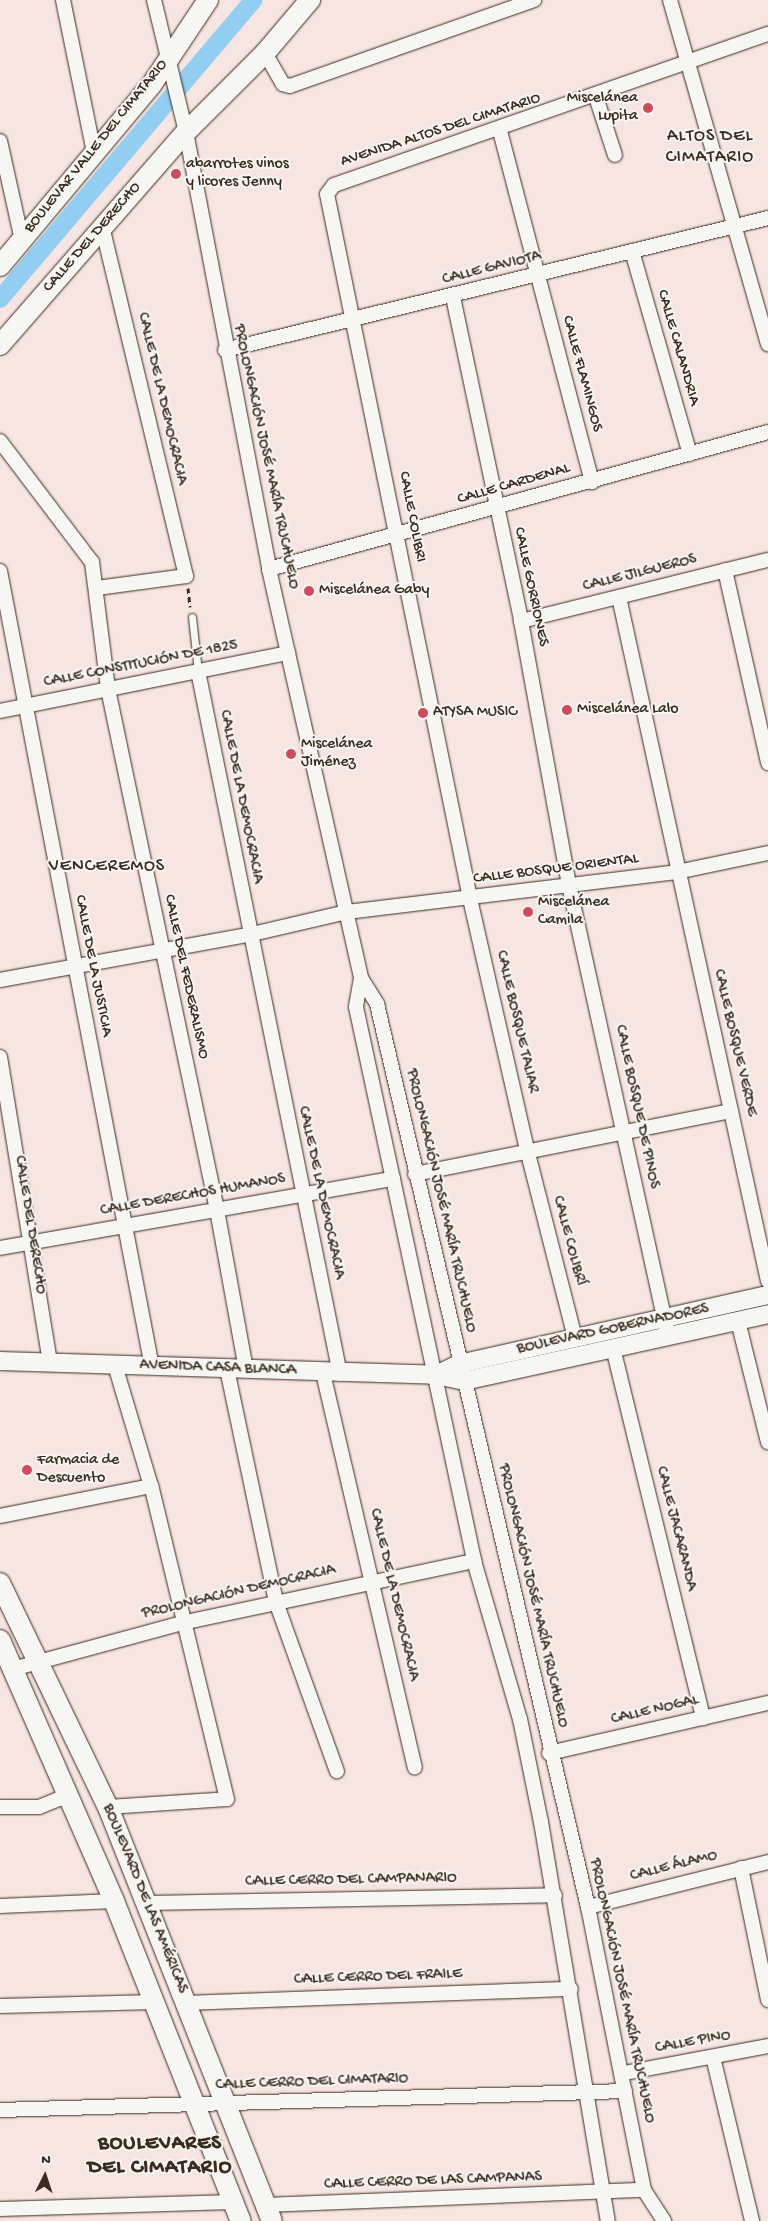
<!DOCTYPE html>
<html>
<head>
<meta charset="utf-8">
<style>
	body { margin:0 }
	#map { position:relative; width:768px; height:2221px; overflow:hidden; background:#f7e5e1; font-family:"Gochi Hand",sans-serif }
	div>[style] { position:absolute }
	.canal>* { height:18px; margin:-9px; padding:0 9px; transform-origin:9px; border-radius:9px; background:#92cdf2 }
	.path>* { height:3px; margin-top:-1.5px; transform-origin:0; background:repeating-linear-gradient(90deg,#3b2a1e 0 5px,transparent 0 9px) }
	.roads { filter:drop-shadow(0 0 1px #3b2a1e) drop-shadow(0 0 1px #3b2a1e) }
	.service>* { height:7px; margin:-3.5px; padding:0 3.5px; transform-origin:3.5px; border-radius:3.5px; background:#f6f6f2 }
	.minor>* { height:14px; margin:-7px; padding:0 7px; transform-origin:7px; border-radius:7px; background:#f6f6f2 }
	.tertiary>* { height:18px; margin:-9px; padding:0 9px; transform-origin:9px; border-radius:9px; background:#f6f6f2 }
	.secondary>* { height:20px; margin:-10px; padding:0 10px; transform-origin:10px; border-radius:10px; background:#f6f6f2 }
	.dots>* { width:14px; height:14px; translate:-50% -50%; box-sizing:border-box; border:2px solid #f6f6f2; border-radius:50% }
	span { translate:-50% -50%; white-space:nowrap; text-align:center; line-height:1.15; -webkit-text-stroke:4px #f6f6f2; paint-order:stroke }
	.poi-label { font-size:16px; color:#3b2a1e }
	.right { translate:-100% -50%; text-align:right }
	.left { translate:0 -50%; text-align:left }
	.street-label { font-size:16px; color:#3b2a1e }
	.neighbourhood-label { font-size:18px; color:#3b2a1e; letter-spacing:1px }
	.district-label { font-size:21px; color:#3b2a1e; font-weight:700; letter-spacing:1px }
	.north { position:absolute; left:20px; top:2151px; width:50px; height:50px; -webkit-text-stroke:4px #f6f6f2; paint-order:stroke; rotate:4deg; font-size:14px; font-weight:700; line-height:20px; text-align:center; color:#3b2a1e }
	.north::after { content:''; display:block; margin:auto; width:18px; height:22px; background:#3b2a1e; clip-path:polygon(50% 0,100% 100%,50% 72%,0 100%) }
</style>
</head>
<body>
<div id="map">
	<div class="canal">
		<div style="left:0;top:299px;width:392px;rotate:-49.7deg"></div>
	</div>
	<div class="path">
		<div style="left:188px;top:588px;width:19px;rotate:84deg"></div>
	</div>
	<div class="roads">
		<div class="service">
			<div style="left:192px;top:617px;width:54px;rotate:83.7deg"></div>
		</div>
		<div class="minor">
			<div style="left:63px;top:0;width:155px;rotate:78.5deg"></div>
			<div style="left:154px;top:0;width:136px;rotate:76.4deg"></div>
			<div style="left:186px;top:132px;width:445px;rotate:79.2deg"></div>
			<div style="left:269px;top:569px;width:419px;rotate:77.3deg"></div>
			<div style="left:361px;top:978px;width:31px;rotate:58deg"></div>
			<div style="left:377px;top:1004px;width:927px;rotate:76.85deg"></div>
			<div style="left:588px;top:1907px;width:288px;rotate:78.8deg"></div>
			<div style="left:644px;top:2190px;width:37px;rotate:57deg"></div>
			<div style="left:670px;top:0;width:358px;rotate:74.1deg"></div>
			<div style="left:265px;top:53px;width:36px;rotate:60deg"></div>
			<div style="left:283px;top:84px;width:7px;rotate:16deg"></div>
			<div style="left:290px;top:86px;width:259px;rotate:-19.4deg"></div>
			<div style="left:596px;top:97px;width:61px;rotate:71.9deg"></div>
			<div style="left:500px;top:131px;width:363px;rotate:75.3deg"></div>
			<div style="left:0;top:141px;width:101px;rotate:77.5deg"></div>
			<div style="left:632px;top:251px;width:211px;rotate:74.1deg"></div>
			<div style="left:453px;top:297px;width:331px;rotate:78.1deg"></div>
			<div style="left:521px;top:621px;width:268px;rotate:79.7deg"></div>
			<div style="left:569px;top:885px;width:462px;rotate:77.6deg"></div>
			<div style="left:225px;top:350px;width:559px;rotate:-13.66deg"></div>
			<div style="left:0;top:441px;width:152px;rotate:52.8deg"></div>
			<div style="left:92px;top:562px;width:128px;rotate:82.8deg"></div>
			<div style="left:108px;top:689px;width:532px;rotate:78.18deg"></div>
			<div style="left:217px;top:1210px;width:163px;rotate:79.7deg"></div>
			<div style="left:269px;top:569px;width:517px;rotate:-15.35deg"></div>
			<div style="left:725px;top:570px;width:198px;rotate:77.4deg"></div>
			<div style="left:0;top:571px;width:810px;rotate:79.19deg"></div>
			<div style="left:97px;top:588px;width:90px;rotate:-7.7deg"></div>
			<div style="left:186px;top:576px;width:359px;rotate:-103.5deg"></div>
			<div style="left:619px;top:597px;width:700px;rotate:77.71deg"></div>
			<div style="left:521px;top:621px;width:254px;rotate:-13.9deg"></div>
			<div style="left:198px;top:671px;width:717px;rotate:78.58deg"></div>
			<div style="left:0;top:711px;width:294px;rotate:-11.4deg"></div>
			<div style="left:361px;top:978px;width:29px;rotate:100deg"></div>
			<div style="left:356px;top:1007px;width:176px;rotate:77.9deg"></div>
			<div style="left:393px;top:1179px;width:390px;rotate:78deg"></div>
			<div style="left:474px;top:1561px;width:165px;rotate:73.8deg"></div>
			<div style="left:520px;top:1719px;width:105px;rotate:78.5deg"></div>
			<div style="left:541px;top:1822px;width:405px;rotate:80.5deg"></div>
			<div style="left:0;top:980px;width:252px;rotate:-10.3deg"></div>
			<div style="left:248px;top:935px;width:102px;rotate:-13.1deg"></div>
			<div style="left:347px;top:912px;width:332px;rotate:-6.9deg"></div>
			<div style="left:677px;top:872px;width:93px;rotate:-11.8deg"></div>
			<div style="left:0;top:1057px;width:310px;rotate:80.7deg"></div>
			<div style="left:415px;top:1174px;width:322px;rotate:-11.3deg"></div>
			<div style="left:0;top:1248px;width:399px;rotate:-10deg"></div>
			<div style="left:738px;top:1321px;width:125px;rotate:76.1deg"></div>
			<div style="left:575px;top:1338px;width:190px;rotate:-104.3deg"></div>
			<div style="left:528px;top:1154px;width:262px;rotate:-102.8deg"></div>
			<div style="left:470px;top:898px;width:718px;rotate:-101.48deg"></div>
			<div style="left:327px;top:194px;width:11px;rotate:-52deg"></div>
			<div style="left:334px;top:185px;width:460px;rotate:-19.2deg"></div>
			<div style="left:613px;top:1348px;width:381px;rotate:76.3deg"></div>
			<div style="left:227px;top:1369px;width:238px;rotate:78.1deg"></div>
			<div style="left:276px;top:1602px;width:180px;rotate:70.2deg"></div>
			<div style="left:323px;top:1373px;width:405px;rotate:76.9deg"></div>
			<div style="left:0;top:1516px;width:154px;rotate:-11.2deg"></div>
			<div style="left:13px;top:1669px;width:175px;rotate:-15.2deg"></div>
			<div style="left:182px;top:1623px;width:299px;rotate:-12deg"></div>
			<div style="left:549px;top:1753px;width:225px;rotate:-12.9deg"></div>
			<div style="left:0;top:1807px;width:39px"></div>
			<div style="left:39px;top:1807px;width:22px;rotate:-22deg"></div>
			<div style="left:59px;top:1799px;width:13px;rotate:-45deg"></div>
			<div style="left:108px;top:1807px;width:119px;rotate:-3.8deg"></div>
			<div style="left:227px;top:1799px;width:322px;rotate:-103.6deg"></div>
			<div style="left:151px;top:1486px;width:126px;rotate:-106.6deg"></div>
			<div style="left:741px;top:1868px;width:135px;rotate:78.4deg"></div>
			<div style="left:148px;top:1903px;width:407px;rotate:-1.1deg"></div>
			<div style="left:0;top:1906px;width:114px;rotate:-2.5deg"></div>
			<div style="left:588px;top:1907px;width:186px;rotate:-14deg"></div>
			<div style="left:185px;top:2003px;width:386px;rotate:-2.1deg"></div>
			<div style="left:0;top:2006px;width:155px;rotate:-1.5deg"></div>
			<div style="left:713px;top:2057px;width:169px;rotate:76.6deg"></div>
			<div style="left:624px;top:2073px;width:147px;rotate:-10.6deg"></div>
			<div style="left:0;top:2110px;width:625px;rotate:-1.74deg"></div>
			<div style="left:265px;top:2205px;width:379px;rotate:-2.3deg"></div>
			<div style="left:0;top:2209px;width:233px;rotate:-1.7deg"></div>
		</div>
		<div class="tertiary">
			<div style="left:0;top:1361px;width:436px;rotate:1.8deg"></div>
			<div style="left:436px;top:1375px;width:29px;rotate:12deg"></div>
			<div style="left:464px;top:1381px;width:311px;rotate:-12.4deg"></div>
			<div style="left:436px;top:1375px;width:25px;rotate:-26deg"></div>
			<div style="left:459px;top:1364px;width:317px;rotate:-12.6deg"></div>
		</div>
		<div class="secondary">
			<div style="left:0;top:266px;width:237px;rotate:-50.1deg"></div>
			<div style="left:152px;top:84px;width:101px;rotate:-56.3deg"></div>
			<div style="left:0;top:345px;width:283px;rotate:-48.9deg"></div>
			<div style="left:186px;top:132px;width:112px;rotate:-45deg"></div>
			<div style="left:265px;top:53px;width:70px;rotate:-49.7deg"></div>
			<div style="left:0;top:1583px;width:249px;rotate:64.3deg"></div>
			<div style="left:108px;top:1807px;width:445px;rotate:68.4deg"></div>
			<div style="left:0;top:1640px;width:285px;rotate:66.4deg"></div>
			<div style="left:114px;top:1901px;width:344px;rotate:68.4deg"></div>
		</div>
	</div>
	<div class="dots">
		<div style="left:648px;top:108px;background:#d1495b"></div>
		<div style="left:176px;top:174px;background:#d1495b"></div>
		<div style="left:309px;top:591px;background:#d1495b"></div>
		<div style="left:567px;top:710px;background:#d1495b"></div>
		<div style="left:423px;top:713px;background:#d1495b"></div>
		<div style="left:291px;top:754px;background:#d1495b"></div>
		<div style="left:528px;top:912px;background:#d1495b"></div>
		<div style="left:27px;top:1470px;background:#d1495b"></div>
	</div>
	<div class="poi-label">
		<span class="right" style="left:638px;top:108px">Miscelánea<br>Lupita</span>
		<span class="left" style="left:186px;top:174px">abarrotes vinos<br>y licores Jenny</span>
		<span class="left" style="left:319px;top:591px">Miscelánea Gaby</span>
		<span class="left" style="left:577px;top:710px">Miscelánea Lalo</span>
		<span class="left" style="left:433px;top:713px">ATYSA MUSIC</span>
		<span class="left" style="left:301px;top:754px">Miscelánea<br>Jiménez</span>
		<span class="left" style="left:538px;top:912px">Miscelánea<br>Camila</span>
		<span class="left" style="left:37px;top:1470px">Farmacia de<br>Descuento</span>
	</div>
	<div class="street-label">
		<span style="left:441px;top:131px;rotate:-18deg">AVENIDA ALTOS DEL CIMATARIO</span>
		<span style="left:97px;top:147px;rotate:-51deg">BOULEVAR VALLE DEL CIMATARIO</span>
		<span style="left:93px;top:238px;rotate:-49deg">CALLE DEL DERECHO</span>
		<span style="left:492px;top:269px;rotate:-14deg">CALLE GAVIOTA</span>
		<span style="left:677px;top:348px;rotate:74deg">CALLE CALANDRIA</span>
		<span style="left:581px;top:374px;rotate:75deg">CALLE FLAMINGOS</span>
		<span style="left:161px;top:399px;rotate:77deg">CALLE DE LA DEMOCRACIA</span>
		<span style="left:265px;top:457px;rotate:78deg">PROLONGACIÓN JOSÉ MARÍA TRUCHUELO</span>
		<span style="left:514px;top:485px;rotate:-16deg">CALLE CARDENAL</span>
		<span style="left:411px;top:517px;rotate:79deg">CALLE COLIBRI</span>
		<span style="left:640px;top:574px;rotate:-14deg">CALLE JILGUEROS</span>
		<span style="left:530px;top:587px;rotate:78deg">CALLE GORRIONES</span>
		<span style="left:141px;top:665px;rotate:-11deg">CALLE CONSTITUCIÓN DE 1825</span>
		<span style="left:240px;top:797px;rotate:79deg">CALLE DE LA DEMOCRACIA</span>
		<span style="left:556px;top:870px;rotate:-7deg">CALLE BOSQUE ORIENTAL</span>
		<span style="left:92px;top:966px;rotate:79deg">CALLE DE LA JUSTICIA</span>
		<span style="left:185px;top:977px;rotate:78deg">CALLE DEL FEDERALISMO</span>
		<span style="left:516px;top:1022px;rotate:77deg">CALLE BOSQUE TALIAR</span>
		<span style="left:734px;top:1043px;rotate:77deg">CALLE BOSQUE VERDE</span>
		<span style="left:636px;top:1107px;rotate:78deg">CALLE BOSQUE DE PINOS</span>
		<span style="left:320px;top:1193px;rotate:78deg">CALLE DE LA DEMOCRACIA</span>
		<span style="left:193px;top:1196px;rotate:-10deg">CALLE DERECHOS HUMANOS</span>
		<span style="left:440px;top:1201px;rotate:77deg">PROLONGACIÓN JOSÉ MARÍA TRUCHUELO</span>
		<span style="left:29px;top:1225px;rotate:81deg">CALLE DEL DERECHO</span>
		<span style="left:568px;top:1241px;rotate:75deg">CALLE COLIBRÍ</span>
		<span style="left:613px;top:1330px;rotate:-12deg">BOULEVARD GOBERNADORES</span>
		<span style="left:218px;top:1369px;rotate:2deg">AVENIDA CASA BLANCA</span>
		<span style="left:675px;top:1529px;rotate:76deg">CALLE JACARANDA</span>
		<span style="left:239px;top:1593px;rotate:-13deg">PROLONGACIÓN DEMOCRACIA</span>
		<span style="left:393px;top:1595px;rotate:77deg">CALLE DE LA DEMOCRACIA</span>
		<span style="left:532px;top:1596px;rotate:77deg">PROLONGACIÓN JOSÉ MARÍA TRUCHUELO</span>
		<span style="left:655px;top:1711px;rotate:-13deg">CALLE NOGAL</span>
		<span style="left:674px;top:1867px;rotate:-14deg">CALLE ÁLAMO</span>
		<span style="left:351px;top:1881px;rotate:-1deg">CALLE CERRO DEL CAMPANARIO</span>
		<span style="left:144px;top:1899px;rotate:68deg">BOULEVARD DE LAS AMÉRICAS</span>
		<span style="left:378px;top:1978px;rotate:-2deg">CALLE CERRO DEL FRAILE</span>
		<span style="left:621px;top:1991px;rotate:78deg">PROLONGACIÓN JOSÉ MARÍA TRUCHUELO</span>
		<span style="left:693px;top:2043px;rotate:-10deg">CALLE PINO</span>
		<span style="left:312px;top:2083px;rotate:-2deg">CALLE CERRO DEL CIMATARIO</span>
		<span style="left:433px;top:2182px;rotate:-2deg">CALLE CERRO DE LAS CAMPANAS</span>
	</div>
	<div class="neighbourhood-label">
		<span style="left:710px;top:148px">ALTOS DEL<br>CIMATARIO</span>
		<span style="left:107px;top:867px">VENCEREMOS</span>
	</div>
	<div class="district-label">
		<span style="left:160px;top:2157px">BOULEVARES<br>DEL CIMATARIO</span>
	</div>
	<div class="north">N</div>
</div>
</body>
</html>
